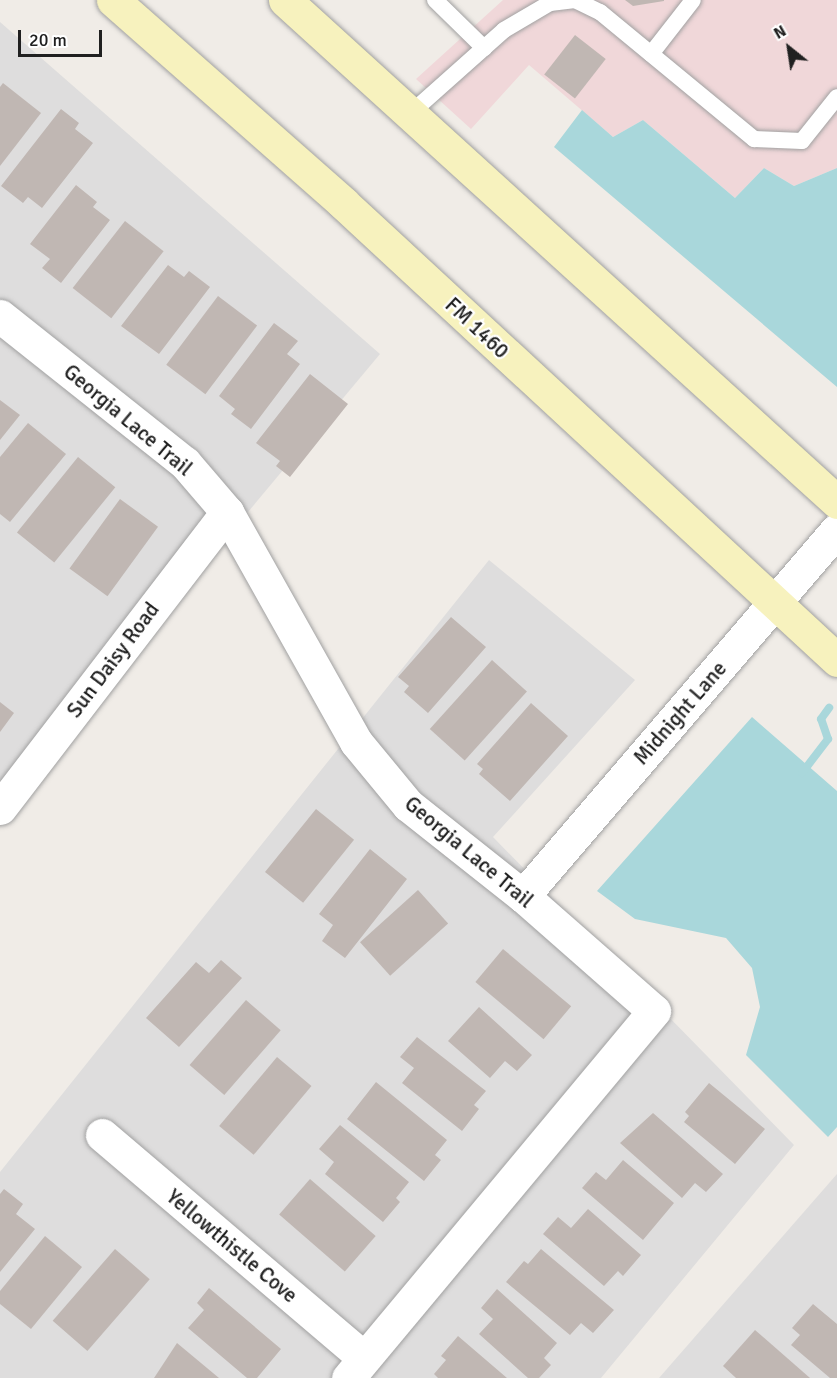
<!DOCTYPE html>
<html>
<head>
<meta charset="utf-8">
<style>
	body { margin:0 }
	#map { position:relative; width:837px; height:1378px; overflow:hidden; background:#f0ece7; font-family:Signika,sans-serif }
	div>[style] { position:absolute }
	.residential>* { inset:0; background:#dedddd }
	.commercial>* { inset:0; background:#f0d7d9 }
	.water>* { inset:0; background:#a9d7db }
	.stream>* { height:8px; margin:-4px; padding:0 4px; transform-origin:4px; border-radius:4px; background:#a9d7db }
	.building>* { inset:0; background:#c0b7b3; transform-origin:0 0 }
	.roads { filter:drop-shadow(0 0 2px #a1a1a1) drop-shadow(0 0 2px #a1a1a1) }
	.service>* { height:16px; margin:-8px; padding:0 8px; transform-origin:8px; border-radius:8px; background:#fff }
	.minor>* { height:33px; margin:-16.5px; padding:0 16.5px; transform-origin:16.5px; border-radius:16.5px; background:#fff }
	.secondary>* { height:33px; margin:-16.5px; padding:0 16.5px; transform-origin:16.5px; border-radius:16.5px; background:#f7f2be }
	span { translate:-50% -50%; white-space:nowrap; text-align:center; line-height:1.15; -webkit-text-stroke:4.5px #fff; paint-order:stroke }
	.street-label { font-size:21px; color:#202020 }
	.north { position:absolute; left:759px; top:18px; width:60px; height:60px; -webkit-text-stroke:4px #fff; paint-order:stroke; rotate:330deg; font-size:16px; font-weight:700; line-height:24px; text-align:center; color:#202020 }
	.north::after { content:''; display:block; margin:auto; width:21px; height:27px; background:#202020; clip-path:polygon(50% 0,100% 100%,50% 72%,0 100%) }
	.scale { position:absolute; left:18px; top:30px; width:84px; height:27px; box-sizing:border-box; border:3px solid #202020; border-top:0; padding-left:8px; font-size:18px; line-height:21px; white-space:nowrap; color:#202020; -webkit-text-stroke:4px #fff; paint-order:stroke }
</style>
</head>
<body>
<div id="map">
	<div class="residential">
		<div style="clip-path:polygon(0 22px,380px 354px,0 809px)"></div>
		<div style="clip-path:polygon(489px 560px,635px 680px,493px 837px,794px 1145px,601px 1378px,0 1378px,0 1172px)"></div>
		<div style="clip-path:polygon(837px 1174px,837px 1378px,659px 1378px)"></div>
	</div>
	<div class="commercial">
		<div style="clip-path:polygon(503px 0,837px 0,837px 168px,794px 186px,764px 168px,735px 198px,643px 120px,613px 137px,529px 65px,471px 129px,416px 79px)"></div>
	</div>
	<div class="water">
		<div style="clip-path:polygon(582px 110px,613px 137px,643px 120px,735px 198px,764px 168px,794px 186px,837px 168px,837px 387px,554px 147px)"></div>
		<div style="clip-path:polygon(752px 717px,837px 791px,837px 1127px,828px 1137px,746px 1055px,760px 1007px,752px 968px,726px 938px,635px 919px,597px 891px)"></div>
	</div>
	<div class="stream">
		<div style="left:802px;top:773px;width:43px;rotate:-52.6deg"></div>
		<div style="left:828px;top:739px;width:21px;rotate:-109deg"></div>
		<div style="left:821px;top:719px;width:14px;rotate:-54deg"></div>
	</div>
	<div class="building">
		<div style="clip-path:polygon(625px 0,664px 0,664px 1px,633px 6px)"></div>
		<div style="left:575px;top:35px;width:39px;height:50px;rotate:38deg"></div>
		<div style="clip-path:polygon(3px 83px,41px 113px,0 166px,0 87px)"></div>
		<div style="clip-path:polygon(61px 109px,79px 123px,75px 129px,93px 143px,42px 208px,28px 197px,23px 203px,1px 186px)"></div>
		<div style="clip-path:polygon(76px 185px,97px 202px,93px 207px,110px 220px,61px 283px,42px 268px,50px 259px,30px 244px)"></div>
		<div style="left:125px;top:221px;width:49px;height:85px;rotate:38deg"></div>
		<div style="clip-path:polygon(168px 265px,184px 277px,189px 271px,210px 287px,159px 354px,121px 326px)"></div>
		<div style="left:218px;top:296px;width:49px;height:86px;rotate:37deg"></div>
		<div style="clip-path:polygon(274px 323px,298px 341px,287px 354px,300px 364px,251px 429px,231px 414px,235px 409px,219px 396px)"></div>
		<div style="clip-path:polygon(310px 374px,348px 404px,290px 477px,276px 466px,280px 461px,256px 443px)"></div>
		<div style="clip-path:polygon(0 400px,20px 415px,0 440px)"></div>
		<div style="clip-path:polygon(28px 423px,66px 454px,10px 522px,0 514px,0 457px)"></div>
		<div style="left:78px;top:457px;width:48px;height:97px;rotate:39deg"></div>
		<div style="left:120px;top:499px;width:47px;height:86px;rotate:36deg"></div>
		<div style="clip-path:polygon(451px 617px,486px 647px,428px 713px,404px 692px,409px 686px,398px 677px)"></div>
		<div style="left:492px;top:660px;width:47px;height:93px;rotate:42deg"></div>
		<div style="clip-path:polygon(0 702px,14px 713px,0 732px)"></div>
		<div style="clip-path:polygon(531px 703px,568px 736px,510px 801px,479px 774px,483px 769px,477px 764px)"></div>
		<div style="left:316px;top:809px;width:49px;height:81px;rotate:39deg"></div>
		<div style="clip-path:polygon(370px 849px,407px 879px,345px 958px,322px 941px,333px 925px,319px 914px)"></div>
		<div style="left:418px;top:890px;width:45px;height:78px;rotate:48deg"></div>
		<div style="left:503px;top:949px;width:89px;height:43px;rotate:40deg"></div>
		<div style="clip-path:polygon(221px 960px,242px 978px,179px 1047px,146px 1018px,196px 962px,209px 973px)"></div>
		<div style="left:246px;top:1000px;width:46px;height:86px;rotate:41deg"></div>
		<div style="clip-path:polygon(479px 1007px,532px 1055px,517px 1071px,505px 1061px,490px 1078px,448px 1041px)"></div>
		<div style="clip-path:polygon(417px 1037px,486px 1091px,474px 1105px,479px 1109px,462px 1131px,402px 1083px,414px 1068px,400px 1057px)"></div>
		<div style="left:277px;top:1057px;width:45px;height:90px;rotate:40deg"></div>
		<div style="clip-path:polygon(376px 1082px,447px 1140px,435px 1155px,441px 1160px,424px 1181px,347px 1119px)"></div>
		<div style="clip-path:polygon(709px 1083px,765px 1129px,735px 1164px,684px 1122px,689px 1116px,685px 1112px)"></div>
		<div style="clip-path:polygon(653px 1113px,723px 1174px,706px 1192px,695px 1183px,682px 1198px,620px 1143px)"></div>
		<div style="clip-path:polygon(340px 1125px,409px 1182px,396px 1198px,400px 1202px,383px 1222px,325px 1174px,334px 1162px,319px 1149px)"></div>
		<div style="clip-path:polygon(623px 1160px,674px 1203px,643px 1240px,582px 1188px,596px 1172px,606px 1180px)"></div>
		<div style="left:310px;top:1179px;width:87px;height:47px;rotate:41deg"></div>
		<div style="clip-path:polygon(4px 1189px,23px 1204px,16px 1214px,35px 1229px,0 1272px,0 1194px)"></div>
		<div style="clip-path:polygon(588px 1209px,641px 1255px,623px 1276px,618px 1271px,604px 1286px,543px 1234px,558px 1217px,571px 1228px)"></div>
		<div style="clip-path:polygon(45px 1236px,82px 1267px,31px 1329px,0 1304px,0 1291px)"></div>
		<div style="left:115px;top:1249px;width:46px;height:95px;rotate:41deg"></div>
		<div style="clip-path:polygon(541px 1249px,614px 1310px,593px 1333px,581px 1323px,570px 1335px,506px 1282px,524px 1261px,528px 1264px)"></div>
		<div style="clip-path:polygon(209px 1288px,281px 1349px,257px 1378px,247px 1378px,188px 1328px,204px 1310px,197px 1303px)"></div>
		<div style="clip-path:polygon(497px 1289px,557px 1343px,544px 1358px,551px 1365px,539px 1378px,528px 1378px,479px 1334px,493px 1319px,481px 1308px)"></div>
		<div style="clip-path:polygon(813px 1304px,837px 1324px,837px 1378px,830px 1378px,791px 1345px,800px 1335px,792px 1328px)"></div>
		<div style="clip-path:polygon(755px 1330px,810px 1378px,736px 1378px,723px 1366px)"></div>
		<div style="clip-path:polygon(458px 1336px,507px 1378px,438px 1378px,434px 1374px,446px 1360px,441px 1356px)"></div>
		<div style="clip-path:polygon(177px 1343px,219px 1378px,154px 1378px)"></div>
	</div>
	<div class="roads">
		<div class="service">
			<div style="left:435px;top:0;width:69px;rotate:44.4deg"></div>
			<div style="left:651px;top:54px;width:68px;rotate:-52.1deg"></div>
			<div style="left:412px;top:112px;width:123px;rotate:-41.7deg"></div>
			<div style="left:504px;top:30px;width:53px;rotate:-30.4deg"></div>
			<div style="left:550px;top:3px;width:25px;rotate:-7deg"></div>
			<div style="left:575px;top:0;width:28px;rotate:26deg"></div>
			<div style="left:600px;top:12px;width:200px;rotate:39.5deg"></div>
			<div style="left:754px;top:139px;width:48px;rotate:2.4deg"></div>
			<div style="left:802px;top:141px;width:56px;rotate:-51.5deg"></div>
		</div>
		<div class="minor">
			<div style="left:0;top:316px;width:236px;rotate:38.5deg"></div>
			<div style="left:185px;top:463px;width:65px;rotate:49.4deg"></div>
			<div style="left:227px;top:512px;width:264px;rotate:60.7deg"></div>
			<div style="left:356px;top:742px;width:82px;rotate:50.5deg"></div>
			<div style="left:408px;top:805px;width:147px;rotate:38.4deg"></div>
			<div style="left:523px;top:896px;width:174px;rotate:41.3deg"></div>
			<div style="left:654px;top:1011px;width:478px;rotate:129.8deg"></div>
			<div style="left:0;top:808px;width:373px;rotate:-52.5deg"></div>
			<div style="left:523px;top:896px;width:482px;rotate:-49.4deg"></div>
			<div style="left:102px;top:1135px;width:343px;rotate:40.4deg"></div>
		</div>
		<div class="secondary">
			<div style="left:113px;top:0;width:307px;rotate:41.4deg"></div>
			<div style="left:343px;top:203px;width:673px;rotate:42.77deg"></div>
			<div style="left:285px;top:0;width:746px;rotate:42.28deg"></div>
		</div>
	</div>
	<div class="street-label">
		<span style="left:477px;top:328px;rotate:43deg">FM 1460</span>
		<span style="left:128px;top:420px;rotate:40deg">Georgia Lace Trail</span>
		<span style="left:113px;top:660px;rotate:-53deg">Sun Daisy Road</span>
		<span style="left:680px;top:713px;rotate:-49deg">Midnight Lane</span>
		<span style="left:469px;top:852px;rotate:40deg">Georgia Lace Trail</span>
		<span style="left:232px;top:1246px;rotate:40deg">Yellowthistle Cove</span>
	</div>
	<div class="north">N</div>
	<div class="scale">20 m</div>
</div>
</body>
</html>
